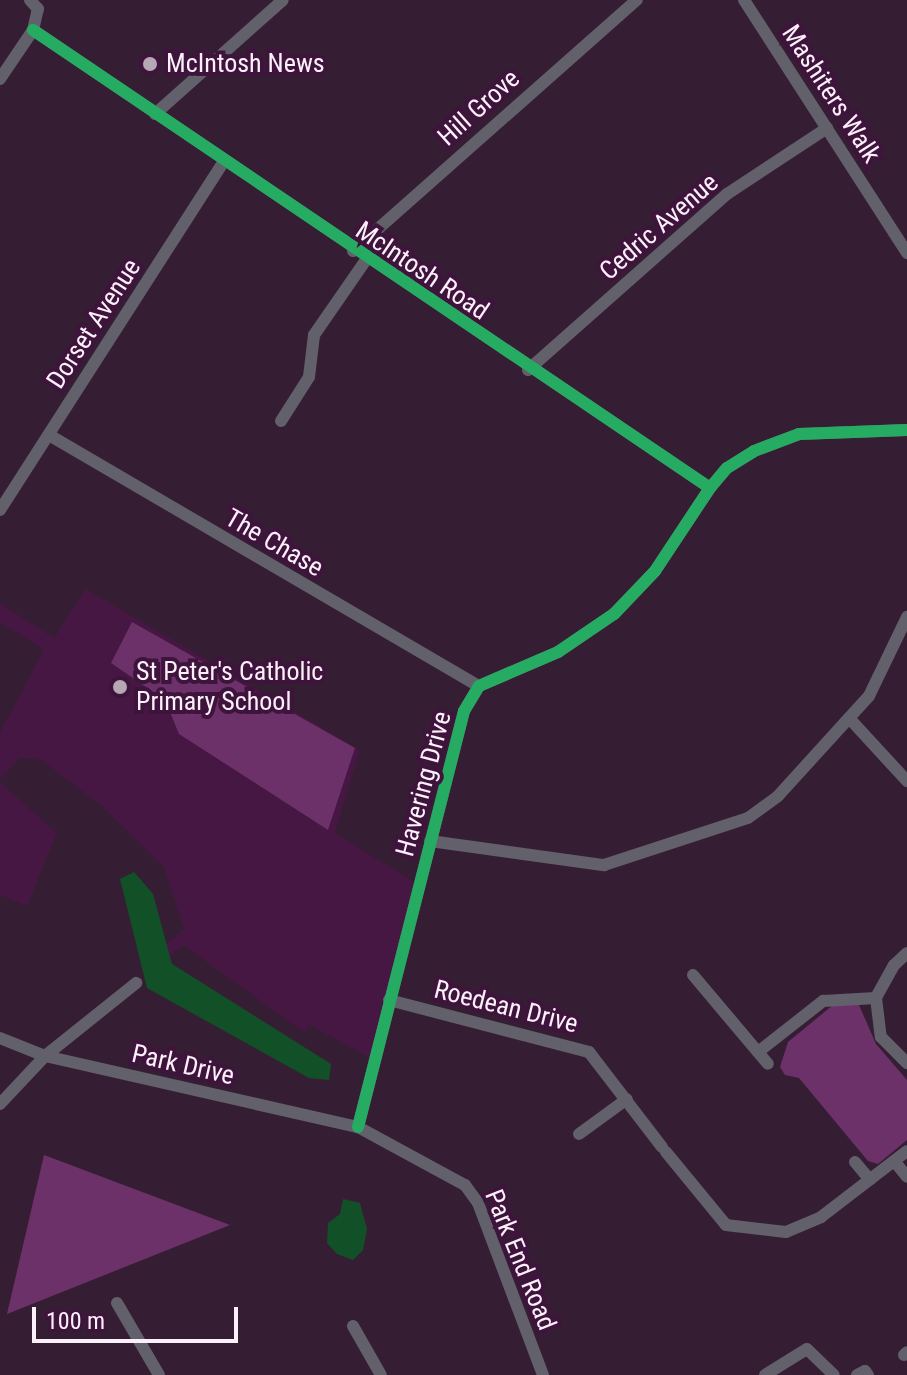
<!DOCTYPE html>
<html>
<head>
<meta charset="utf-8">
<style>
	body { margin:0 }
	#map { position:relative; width:907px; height:1375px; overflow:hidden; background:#351e34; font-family:"Roboto Condensed",sans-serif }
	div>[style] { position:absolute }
	.built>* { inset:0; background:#451742 }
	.green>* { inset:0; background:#6c3169 }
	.water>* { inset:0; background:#125028 }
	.minor>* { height:12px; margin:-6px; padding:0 6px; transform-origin:6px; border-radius:6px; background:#62616b }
	.cycleway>* { height:12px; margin:-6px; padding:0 6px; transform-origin:6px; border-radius:6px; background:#26ab63 }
	.dots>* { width:22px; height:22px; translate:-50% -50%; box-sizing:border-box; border:4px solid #3f143c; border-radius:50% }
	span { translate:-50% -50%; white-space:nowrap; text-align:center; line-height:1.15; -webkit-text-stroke:8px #3f143c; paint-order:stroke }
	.poi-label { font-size:26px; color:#fcf1fa }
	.left { translate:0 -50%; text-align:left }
	.street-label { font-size:26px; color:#fcf1fa }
	.scale { position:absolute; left:32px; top:1307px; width:206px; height:36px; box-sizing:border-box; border:4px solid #fcf1fa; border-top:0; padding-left:10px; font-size:24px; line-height:28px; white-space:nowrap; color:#fcf1fa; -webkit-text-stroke:6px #3f143c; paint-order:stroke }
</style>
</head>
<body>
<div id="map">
	<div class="built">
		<div style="clip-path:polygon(86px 589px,360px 750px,335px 833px,419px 885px,374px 1060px,308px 1024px,305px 1033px,183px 945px,147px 974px,141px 967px,184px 929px,164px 867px,104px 808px,42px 760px,20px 758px,0 779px,0 732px,44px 650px,0 622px,0 603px,54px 638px)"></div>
		<div style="clip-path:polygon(0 782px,57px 833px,27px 906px,0 895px)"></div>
	</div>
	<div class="green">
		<div style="clip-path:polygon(132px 622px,355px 748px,328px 830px,179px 734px,165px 700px,111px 663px)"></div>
		<div style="clip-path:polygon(833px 1005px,859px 1005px,876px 1044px,907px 1080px,907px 1140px,878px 1164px,868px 1161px,799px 1078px,785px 1075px,780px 1067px,788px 1042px)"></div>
		<div style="clip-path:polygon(44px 1155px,230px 1225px,7px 1314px)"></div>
	</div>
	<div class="water">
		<div style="clip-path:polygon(134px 872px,153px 894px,172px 964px,331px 1064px,329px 1080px,309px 1078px,147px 988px,120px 879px)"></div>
		<div style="clip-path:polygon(343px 1199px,360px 1203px,367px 1229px,363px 1250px,353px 1260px,337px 1254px,327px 1243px,328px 1223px,340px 1214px)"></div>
	</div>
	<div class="minor">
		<div style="left:744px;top:0;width:301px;rotate:57.2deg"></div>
		<div style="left:33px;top:30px;width:817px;rotate:34.08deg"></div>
		<div style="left:0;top:79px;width:59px;rotate:-56deg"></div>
		<div style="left:33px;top:30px;width:22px;rotate:-77deg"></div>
		<div style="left:38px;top:9px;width:12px;rotate:-132deg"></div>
		<div style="left:155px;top:114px;width:171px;rotate:-41.7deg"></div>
		<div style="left:353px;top:251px;width:379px;rotate:-41.5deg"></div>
		<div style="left:528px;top:370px;width:266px;rotate:-41.5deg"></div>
		<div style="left:727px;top:194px;width:120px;rotate:-33.4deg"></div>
		<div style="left:281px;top:421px;width:52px;rotate:-57.5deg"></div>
		<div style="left:309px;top:377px;width:42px;rotate:-83.2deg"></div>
		<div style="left:314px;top:335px;width:91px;rotate:-55.3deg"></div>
		<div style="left:49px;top:435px;width:498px;rotate:30.3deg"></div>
		<div style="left:0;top:510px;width:416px;rotate:-57.3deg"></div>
		<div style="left:849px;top:718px;width:86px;rotate:47.4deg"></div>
		<div style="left:430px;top:841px;width:176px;rotate:7.9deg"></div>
		<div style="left:604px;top:865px;width:151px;rotate:-18.1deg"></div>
		<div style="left:748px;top:818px;width:37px;rotate:-36deg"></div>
		<div style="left:778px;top:796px;width:135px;rotate:-47.7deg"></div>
		<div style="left:869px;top:696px;width:88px;rotate:-64.3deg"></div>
		<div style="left:907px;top:953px;width:18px;rotate:137deg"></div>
		<div style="left:894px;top:965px;width:38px;rotate:119deg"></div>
		<div style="left:876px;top:998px;width:39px;rotate:83deg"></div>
		<div style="left:881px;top:1037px;width:37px;rotate:45deg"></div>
		<div style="left:693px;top:975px;width:116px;rotate:49.9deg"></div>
		<div style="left:389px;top:1000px;width:207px;rotate:14.6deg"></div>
		<div style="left:589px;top:1052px;width:120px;rotate:52.5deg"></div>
		<div style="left:0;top:1038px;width:48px;rotate:21.8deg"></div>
		<div style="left:45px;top:1056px;width:321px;rotate:12.8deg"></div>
		<div style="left:358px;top:1127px;width:122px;rotate:28.5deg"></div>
		<div style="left:465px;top:1185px;width:22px;rotate:54deg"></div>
		<div style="left:478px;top:1203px;width:184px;rotate:69.3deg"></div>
		<div style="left:758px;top:1052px;width:83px;rotate:-38.1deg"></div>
		<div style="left:823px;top:1001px;width:53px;rotate:-3.2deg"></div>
		<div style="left:0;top:1104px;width:66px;rotate:-46.8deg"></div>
		<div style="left:45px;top:1056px;width:117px;rotate:-38.7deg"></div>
		<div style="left:358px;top:1127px;width:429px;rotate:-75.7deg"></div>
		<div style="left:464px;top:711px;width:29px;rotate:-59deg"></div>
		<div style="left:479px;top:686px;width:86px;rotate:-23.3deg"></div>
		<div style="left:558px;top:652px;width:68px;rotate:-34.2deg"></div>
		<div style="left:614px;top:614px;width:59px;rotate:-46.4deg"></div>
		<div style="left:655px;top:571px;width:100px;rotate:-56.5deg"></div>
		<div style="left:710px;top:488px;width:26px;rotate:-50deg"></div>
		<div style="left:727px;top:468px;width:32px;rotate:-32deg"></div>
		<div style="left:754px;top:451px;width:48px;rotate:-20.7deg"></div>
		<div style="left:799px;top:434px;width:108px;rotate:-2.1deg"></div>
		<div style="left:579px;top:1134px;width:59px;rotate:-36.1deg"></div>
		<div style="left:666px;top:1152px;width:94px;rotate:50.6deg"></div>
		<div style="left:726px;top:1225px;width:60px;rotate:6.7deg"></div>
		<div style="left:786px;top:1232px;width:38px;rotate:-23deg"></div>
		<div style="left:821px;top:1217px;width:108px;rotate:-37.5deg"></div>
		<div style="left:855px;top:1162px;width:23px;rotate:50deg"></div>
		<div style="left:895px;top:1162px;width:19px;rotate:51deg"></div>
		<div style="left:117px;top:1303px;width:83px;rotate:59.7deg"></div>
		<div style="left:353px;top:1326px;width:56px;rotate:60.3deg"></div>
		<div style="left:904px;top:1355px;width:4px;rotate:-45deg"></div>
		<div style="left:765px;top:1375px;width:49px;rotate:-31.8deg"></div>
		<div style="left:807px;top:1349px;width:37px;rotate:44deg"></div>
		<div style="left:857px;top:1375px;width:9px;rotate:-27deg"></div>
		<div style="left:865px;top:1371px;width:5px;rotate:53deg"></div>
	</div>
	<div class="cycleway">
		<div style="left:33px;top:30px;width:817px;rotate:34.08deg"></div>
		<div style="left:358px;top:1127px;width:429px;rotate:-75.7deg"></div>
		<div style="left:464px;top:711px;width:29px;rotate:-59deg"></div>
		<div style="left:479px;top:686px;width:86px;rotate:-23.3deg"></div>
		<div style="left:558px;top:652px;width:68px;rotate:-34.2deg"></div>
		<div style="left:614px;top:614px;width:59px;rotate:-46.4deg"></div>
		<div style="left:655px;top:571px;width:100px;rotate:-56.5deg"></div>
		<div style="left:710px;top:488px;width:26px;rotate:-50deg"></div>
		<div style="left:727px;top:468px;width:32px;rotate:-32deg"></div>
		<div style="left:754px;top:451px;width:48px;rotate:-20.7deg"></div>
		<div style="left:799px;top:434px;width:108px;rotate:-2.1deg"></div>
	</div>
	<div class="dots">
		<div style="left:150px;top:64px;background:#b6a7b5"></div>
		<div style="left:120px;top:687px;background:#b6a7b5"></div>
	</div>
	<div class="poi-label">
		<span class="left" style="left:166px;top:64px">McIntosh News</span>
		<span class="left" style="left:136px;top:687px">St Peter's Catholic<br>Primary School</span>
	</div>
	<div class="street-label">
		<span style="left:831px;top:94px;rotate:57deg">Mashiters Walk</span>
		<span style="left:479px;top:108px;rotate:-42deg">Hill Grove</span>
		<span style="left:659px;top:227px;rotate:-41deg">Cedric Avenue</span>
		<span style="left:422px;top:271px;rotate:34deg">McIntosh Road</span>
		<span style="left:94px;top:324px;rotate:-57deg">Dorset Avenue</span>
		<span style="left:274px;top:543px;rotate:30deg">The Chase</span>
		<span style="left:424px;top:784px;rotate:-75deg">Havering Drive</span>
		<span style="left:506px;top:1007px;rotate:14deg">Roedean Drive</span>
		<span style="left:183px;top:1065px;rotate:13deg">Park Drive</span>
		<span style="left:520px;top:1260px;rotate:68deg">Park End Road</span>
	</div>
	<div class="scale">100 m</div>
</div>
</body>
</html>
